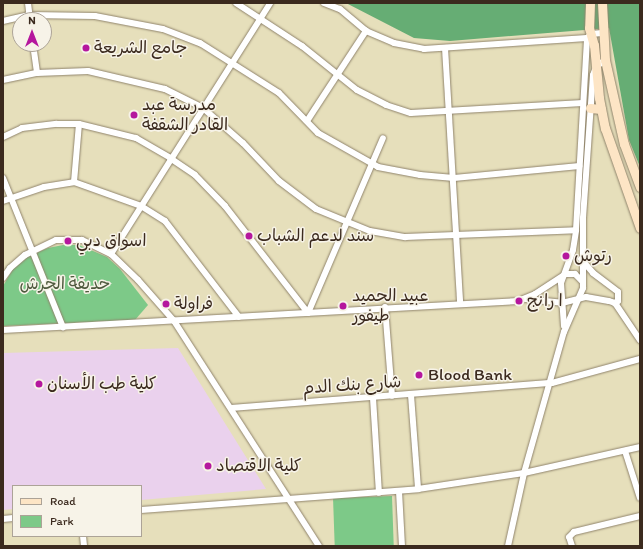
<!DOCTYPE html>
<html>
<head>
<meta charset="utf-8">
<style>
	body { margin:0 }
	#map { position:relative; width:643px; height:549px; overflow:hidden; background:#e6dfbb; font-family:Itim,"Playpen Sans Arabic",sans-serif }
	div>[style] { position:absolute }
	.built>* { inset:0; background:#ead1ed }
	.green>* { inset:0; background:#7dc988; transform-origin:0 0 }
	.forest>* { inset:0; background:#66ad74 }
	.roads { filter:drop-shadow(0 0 1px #90846c) drop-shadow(0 0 1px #90846c) }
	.street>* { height:6px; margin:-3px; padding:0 3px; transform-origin:3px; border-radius:3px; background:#fff }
	.secondary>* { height:9px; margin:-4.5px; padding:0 4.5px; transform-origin:4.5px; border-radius:4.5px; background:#fde5c5 }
	.dots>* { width:11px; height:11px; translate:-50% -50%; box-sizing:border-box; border:2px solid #f7f3e8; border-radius:50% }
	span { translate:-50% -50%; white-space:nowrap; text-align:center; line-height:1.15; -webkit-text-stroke:3px #f7f3e8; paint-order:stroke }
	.poi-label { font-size:17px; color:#3b2a1e }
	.left { translate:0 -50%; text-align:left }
	.park-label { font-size:17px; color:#4f5a3e }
	.street-label { font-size:17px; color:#3b2a1e }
	.frame { position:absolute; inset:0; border:4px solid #3b2a1e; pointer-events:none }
	.legend { position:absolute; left:12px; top:485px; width:130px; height:52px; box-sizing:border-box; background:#f7f3e8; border:1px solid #aca397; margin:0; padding:5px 7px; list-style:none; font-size:12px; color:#3b2a1e }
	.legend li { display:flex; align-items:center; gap:8px; height:20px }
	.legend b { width:20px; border:1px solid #aca397 }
	.north { position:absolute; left:12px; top:12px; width:40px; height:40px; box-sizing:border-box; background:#f7f3e8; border:1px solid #aca397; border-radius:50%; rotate:0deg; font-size:11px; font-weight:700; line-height:16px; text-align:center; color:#3b2a1e }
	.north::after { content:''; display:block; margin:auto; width:14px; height:18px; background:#b5179e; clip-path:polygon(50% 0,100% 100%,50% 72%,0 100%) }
</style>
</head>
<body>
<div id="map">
	<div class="built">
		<div style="clip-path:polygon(178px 348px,266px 489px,141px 500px,141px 486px,13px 486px,13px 509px,3px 510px,3px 353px)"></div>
	</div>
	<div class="green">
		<div style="clip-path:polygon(63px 245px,79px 245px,107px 257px,120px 269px,148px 305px,135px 320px,3px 326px,3px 286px,13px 269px,29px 256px,48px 248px)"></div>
		<div style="left:392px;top:496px;width:50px;height:59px;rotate:88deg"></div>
	</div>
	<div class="forest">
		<div style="clip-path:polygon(346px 3px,640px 3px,640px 167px,629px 140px,609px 28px,450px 41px,414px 38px)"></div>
	</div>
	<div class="roads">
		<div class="street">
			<div style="left:28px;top:3px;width:17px;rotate:83deg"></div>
			<div style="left:236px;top:3px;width:79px;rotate:33.1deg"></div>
			<div style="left:302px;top:46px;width:70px;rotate:38.7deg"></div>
			<div style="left:357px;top:90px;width:33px;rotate:27deg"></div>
			<div style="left:386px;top:105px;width:26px;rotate:18deg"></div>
			<div style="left:411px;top:113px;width:172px;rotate:-3.3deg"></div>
			<div style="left:324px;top:3px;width:17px;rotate:21deg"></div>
			<div style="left:340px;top:9px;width:34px;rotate:40deg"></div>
			<div style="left:366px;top:31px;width:30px;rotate:23deg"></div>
			<div style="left:394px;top:43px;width:31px;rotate:11deg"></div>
			<div style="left:424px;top:49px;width:163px;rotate:-3.9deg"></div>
			<div style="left:3px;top:21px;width:27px;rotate:-13deg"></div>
			<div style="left:29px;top:15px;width:66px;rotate:0.9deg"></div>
			<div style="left:95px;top:16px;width:69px;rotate:10.8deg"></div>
			<div style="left:163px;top:29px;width:40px;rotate:21deg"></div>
			<div style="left:200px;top:43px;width:93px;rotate:32.3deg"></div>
			<div style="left:279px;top:93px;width:56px;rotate:45.7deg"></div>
			<div style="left:318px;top:133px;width:69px;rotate:29.5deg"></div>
			<div style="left:378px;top:167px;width:43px;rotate:10.8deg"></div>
			<div style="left:420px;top:175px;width:34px;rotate:5deg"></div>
			<div style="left:454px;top:178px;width:126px;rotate:-5.5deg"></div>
			<div style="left:33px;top:44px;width:29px;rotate:82deg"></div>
			<div style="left:445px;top:48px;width:256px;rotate:86.6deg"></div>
			<div style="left:3px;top:80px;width:35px;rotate:-12deg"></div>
			<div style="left:37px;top:73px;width:51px;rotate:-2.2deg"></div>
			<div style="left:88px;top:71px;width:79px;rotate:13.2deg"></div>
			<div style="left:165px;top:89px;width:42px;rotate:26.6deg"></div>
			<div style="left:203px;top:108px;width:53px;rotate:41.2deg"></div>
			<div style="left:243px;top:143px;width:52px;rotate:46.5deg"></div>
			<div style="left:279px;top:181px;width:46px;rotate:37.1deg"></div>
			<div style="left:316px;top:209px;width:58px;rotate:22.2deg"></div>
			<div style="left:370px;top:231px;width:36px;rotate:10deg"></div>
			<div style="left:405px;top:237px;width:171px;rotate:-2.3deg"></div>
			<div style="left:307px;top:121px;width:108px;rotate:-56.8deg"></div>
			<div style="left:3px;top:137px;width:21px;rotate:-25deg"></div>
			<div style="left:22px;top:128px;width:35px;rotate:-7deg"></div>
			<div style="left:57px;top:124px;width:22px"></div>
			<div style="left:79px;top:124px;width:59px;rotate:13.8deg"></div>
			<div style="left:136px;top:138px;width:39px;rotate:30deg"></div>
			<div style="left:170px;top:158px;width:30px;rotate:34deg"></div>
			<div style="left:195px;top:175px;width:43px;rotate:45.9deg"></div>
			<div style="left:225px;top:206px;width:135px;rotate:52.2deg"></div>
			<div style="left:308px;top:313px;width:190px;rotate:-66.8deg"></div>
			<div style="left:3px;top:178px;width:161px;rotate:68.1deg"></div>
			<div style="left:74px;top:182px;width:58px;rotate:-85.1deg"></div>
			<div style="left:3px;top:201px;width:43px;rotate:-18.9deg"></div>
			<div style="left:44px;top:187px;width:30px;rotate:-9deg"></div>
			<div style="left:74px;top:182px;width:71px;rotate:19.7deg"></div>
			<div style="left:141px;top:206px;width:28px;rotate:32deg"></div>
			<div style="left:165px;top:221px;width:121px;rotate:52.4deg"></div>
			<div style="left:111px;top:254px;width:297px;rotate:-57.6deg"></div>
			<div style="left:581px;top:259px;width:18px;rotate:49deg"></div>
			<div style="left:593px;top:273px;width:31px;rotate:37deg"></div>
			<div style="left:618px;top:292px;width:9px;rotate:90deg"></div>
			<div style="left:618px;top:301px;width:4px;rotate:146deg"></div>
			<div style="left:3px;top:278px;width:12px;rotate:-55deg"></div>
			<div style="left:10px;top:268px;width:20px;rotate:-41deg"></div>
			<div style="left:25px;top:255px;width:34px;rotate:-26deg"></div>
			<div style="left:56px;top:240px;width:26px"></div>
			<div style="left:82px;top:240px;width:32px;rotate:26deg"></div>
			<div style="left:111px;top:254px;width:37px;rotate:44deg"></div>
			<div style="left:138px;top:280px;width:55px;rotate:48.7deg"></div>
			<div style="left:174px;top:321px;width:268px;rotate:57.2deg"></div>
			<div style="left:526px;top:299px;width:36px;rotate:6deg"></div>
			<div style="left:562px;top:303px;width:25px;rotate:-14deg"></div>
			<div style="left:586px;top:297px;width:23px;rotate:10deg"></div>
			<div style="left:609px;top:301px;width:6px;rotate:18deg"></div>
			<div style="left:615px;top:303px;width:45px;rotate:56deg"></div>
			<div style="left:385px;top:307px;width:89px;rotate:85.5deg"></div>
			<div style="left:564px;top:326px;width:43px;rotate:-94deg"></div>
			<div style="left:561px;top:283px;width:35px;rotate:-70deg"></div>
			<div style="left:573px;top:250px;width:20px;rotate:-81deg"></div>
			<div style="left:576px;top:230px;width:192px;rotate:-86.7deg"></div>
			<div style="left:587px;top:38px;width:6px;rotate:-45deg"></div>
			<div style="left:591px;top:34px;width:11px;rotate:-5deg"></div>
			<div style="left:3px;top:330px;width:516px;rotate:-3.22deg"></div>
			<div style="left:518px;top:301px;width:18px;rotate:-22deg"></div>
			<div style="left:535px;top:294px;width:37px;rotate:-33deg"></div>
			<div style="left:566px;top:274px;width:9px"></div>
			<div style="left:575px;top:274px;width:11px;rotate:45deg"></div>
			<div style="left:411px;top:395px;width:94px;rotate:85.7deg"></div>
			<div style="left:373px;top:398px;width:95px;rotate:86.4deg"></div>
			<div style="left:231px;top:408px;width:322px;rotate:-4.5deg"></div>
			<div style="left:552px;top:383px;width:91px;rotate:-15.3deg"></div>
			<div style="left:625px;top:451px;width:49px;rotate:72.3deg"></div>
			<div style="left:399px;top:491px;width:55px;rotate:86.9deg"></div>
			<div style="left:141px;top:510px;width:278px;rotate:-4.3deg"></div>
			<div style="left:418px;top:489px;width:107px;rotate:-8.6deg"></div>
			<div style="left:524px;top:473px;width:119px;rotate:-12.6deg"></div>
			<div style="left:3px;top:519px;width:10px;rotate:-6deg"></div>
			<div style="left:83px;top:536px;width:10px;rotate:84deg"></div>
			<div style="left:508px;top:546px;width:75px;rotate:-77.6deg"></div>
			<div style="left:524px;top:473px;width:147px;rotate:-74.2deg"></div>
			<div style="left:564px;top:332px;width:48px;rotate:-66.6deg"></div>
			<div style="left:583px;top:288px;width:70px;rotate:-90deg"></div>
			<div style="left:583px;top:218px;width:143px;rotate:-86deg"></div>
			<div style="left:593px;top:75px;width:9px;rotate:-69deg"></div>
			<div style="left:596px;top:67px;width:11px;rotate:-38deg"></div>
			<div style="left:572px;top:546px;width:9px;rotate:-108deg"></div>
			<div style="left:569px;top:537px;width:7px;rotate:-45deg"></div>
			<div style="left:574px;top:532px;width:68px;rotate:-13.6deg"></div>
		</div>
		<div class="secondary">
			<div style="left:590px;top:3px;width:25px;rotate:92deg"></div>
			<div style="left:589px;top:28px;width:18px;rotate:74deg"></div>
			<div style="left:594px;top:45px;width:53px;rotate:84.6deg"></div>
			<div style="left:599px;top:98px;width:31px;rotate:79deg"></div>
			<div style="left:605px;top:128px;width:106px;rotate:70.7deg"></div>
			<div style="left:602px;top:3px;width:57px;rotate:87deg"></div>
			<div style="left:605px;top:60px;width:86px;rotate:77.3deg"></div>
			<div style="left:624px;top:144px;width:46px;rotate:69.6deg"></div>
			<div style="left:590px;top:108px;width:11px;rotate:5deg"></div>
		</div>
	</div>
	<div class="dots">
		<div style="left:86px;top:48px;background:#b5179e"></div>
		<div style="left:134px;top:115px;background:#b5179e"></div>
		<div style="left:249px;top:236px;background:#b5179e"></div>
		<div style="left:68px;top:241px;background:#b5179e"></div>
		<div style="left:566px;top:256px;background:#b5179e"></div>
		<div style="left:519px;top:301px;background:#b5179e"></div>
		<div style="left:166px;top:304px;background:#b5179e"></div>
		<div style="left:343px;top:306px;background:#b5179e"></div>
		<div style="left:419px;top:375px;background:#b5179e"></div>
		<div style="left:39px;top:384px;background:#b5179e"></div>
		<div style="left:208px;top:466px;background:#b5179e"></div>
	</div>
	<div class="poi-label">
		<span class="left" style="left:94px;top:48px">جامع الشريعة</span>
		<span class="left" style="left:142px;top:115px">مدرسة عبد<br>القادر الشقفة</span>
		<span class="left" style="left:257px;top:236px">سند لدعم الشباب</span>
		<span class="left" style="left:76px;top:241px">اسواق دبي</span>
		<span class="left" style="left:574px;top:256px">رتوش</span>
		<span class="left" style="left:352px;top:306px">عبيد الحميد<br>طيفور</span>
		<span class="left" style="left:527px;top:301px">ا رانج</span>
		<span class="left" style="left:174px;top:304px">فراولة</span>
		<span class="left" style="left:428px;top:375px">Blood Bank</span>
		<span class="left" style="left:47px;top:384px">كلية طب الأسنان</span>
		<span class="left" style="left:216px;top:466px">كلية الاقتصاد</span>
	</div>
	<div class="park-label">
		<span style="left:65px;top:284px">حديقة الحرش</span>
	</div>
	<div class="street-label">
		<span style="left:352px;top:385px;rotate:-4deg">شارع بنك الدم</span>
	</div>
	<div class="frame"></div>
	<ul class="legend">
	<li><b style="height:5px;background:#fde5c5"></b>Road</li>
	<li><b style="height:11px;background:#7dc988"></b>Park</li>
	</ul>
	<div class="north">N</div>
</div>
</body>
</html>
